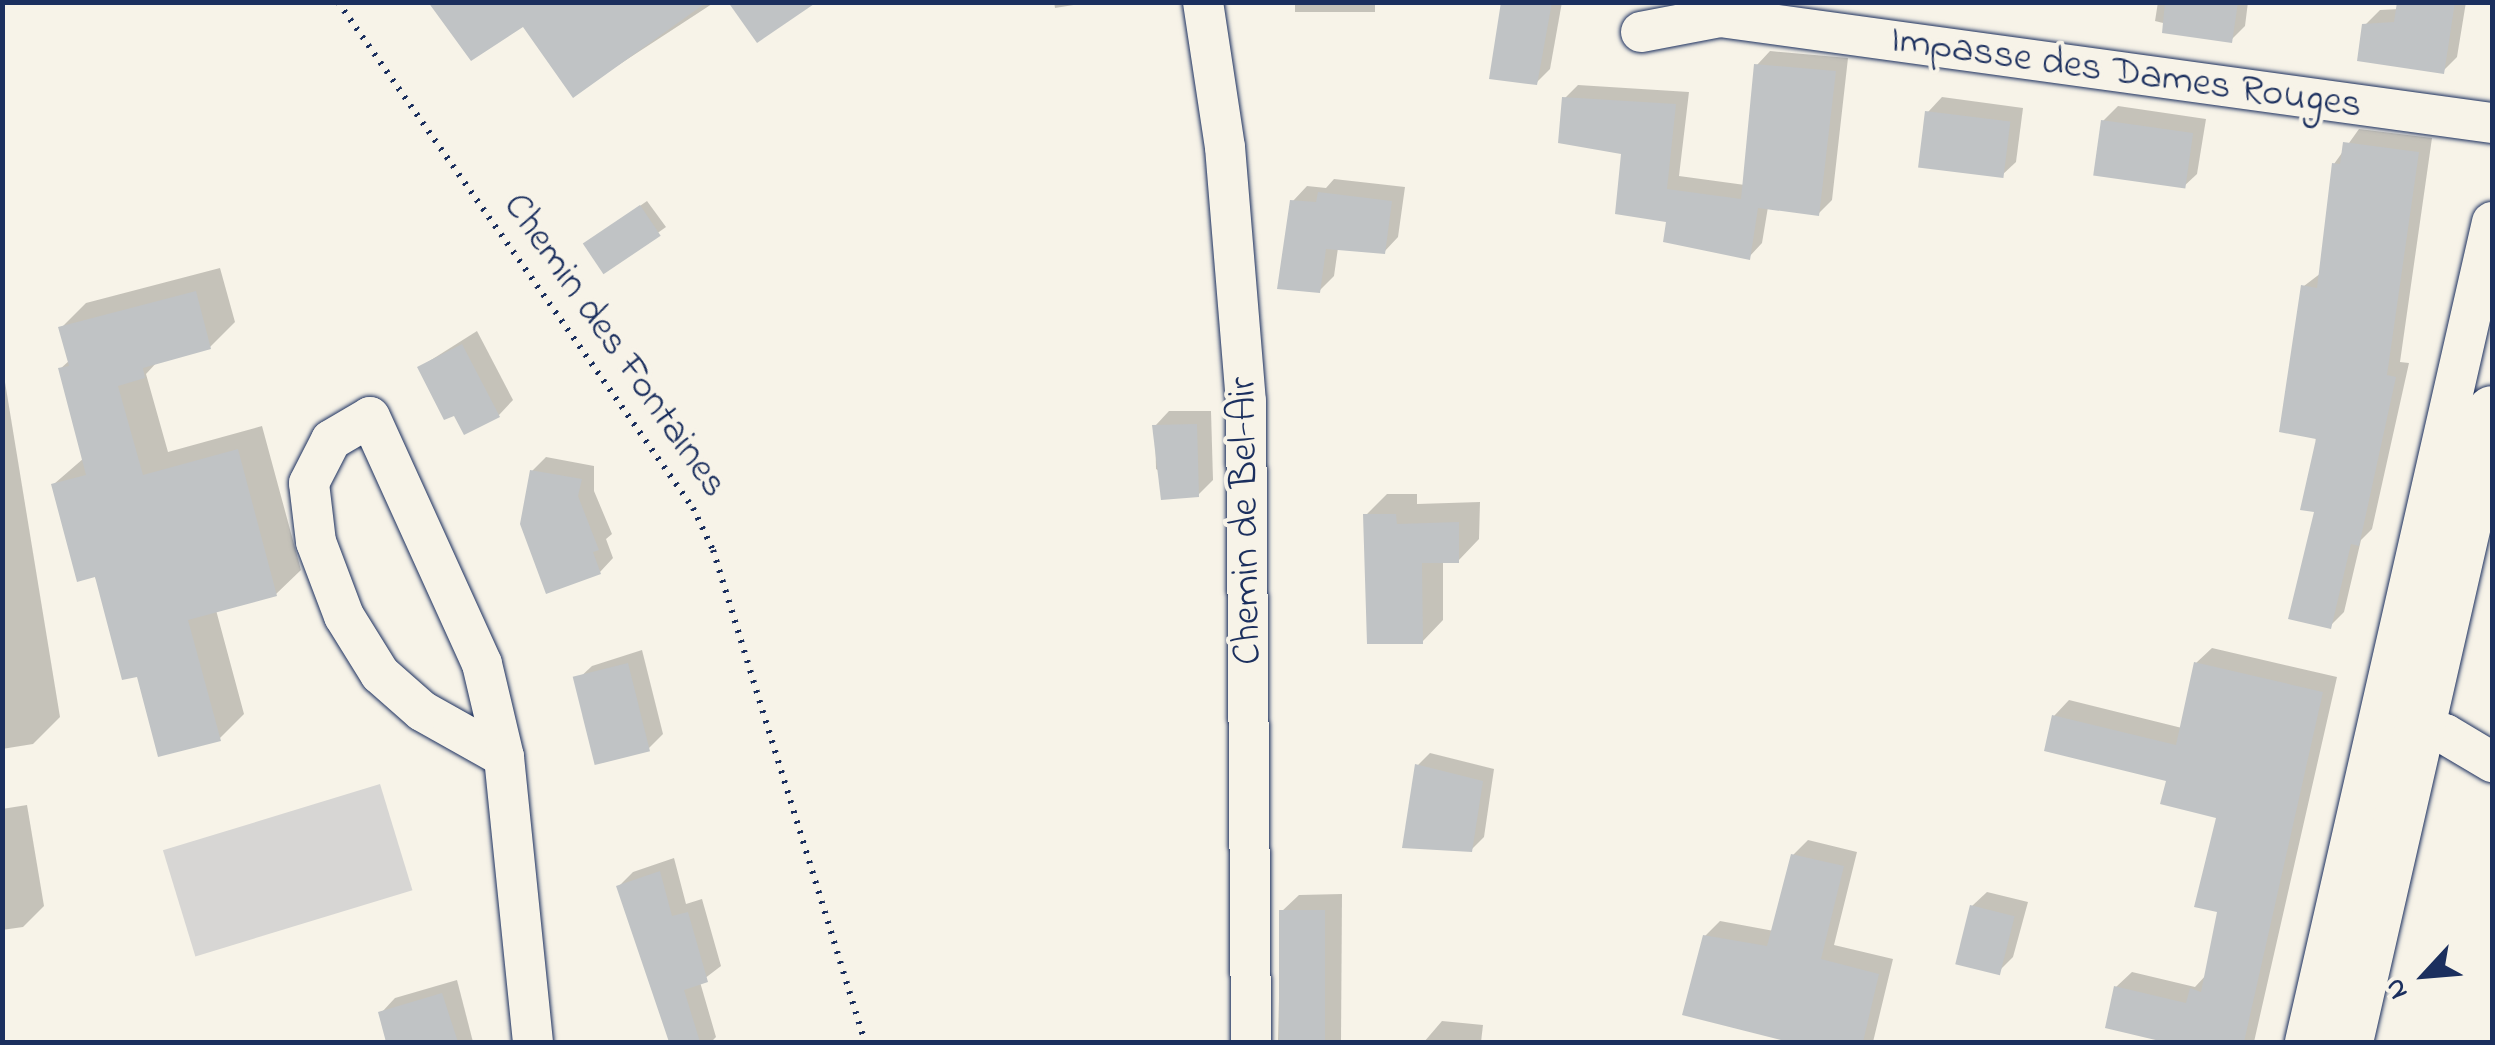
<!DOCTYPE html>
<html>
<head>
<meta charset="utf-8">
<style>
	body { margin:0 }
	#map { position:relative; width:2495px; height:1045px; overflow:hidden; background:#f7f3e8; font-family:"Indie Flower",sans-serif }
	div>[style] { position:absolute }
	.green>* { inset:0; background:#d7d6d4; transform-origin:0 0 }
	.shadow>* { inset:0; background:#0003; transform-origin:0 0 }
	.building>* { inset:0; background:#c0c3c5; transform-origin:0 0 }
	.path>* { height:6px; margin-top:-3px; transform-origin:0; background:repeating-linear-gradient(90deg,#1b2f5e 0 2.5px,transparent 0 10.5px) }
	.roads { filter:drop-shadow(0 0 2px #1b2f5e) drop-shadow(0 0 2px #1b2f5e) }
	.minor>* { height:40px; margin:-20px; padding:0 20px; transform-origin:20px; border-radius:20px; background:#f7f3e8 }
	.tertiary>* { height:50px; margin:-25px; padding:0 25px; transform-origin:25px; border-radius:25px; background:#f7f3e8 }
	span { translate:-50% -50%; white-space:nowrap; text-align:center; line-height:1.15; -webkit-text-stroke:8px #f7f3e8; paint-order:stroke }
	.street-label { font-size:40px; color:#1b2f5e }
	.frame { position:absolute; inset:0; border:5px solid #1b2f5e; pointer-events:none }
	.north { position:absolute; left:2375px; top:925px; width:100px; height:100px; -webkit-text-stroke:8px #f7f3e8; paint-order:stroke; rotate:244deg; font-size:28px; font-weight:700; line-height:40px; text-align:center; color:#1b2f5e }
	.north::after { content:''; display:block; margin:auto; width:35px; height:45px; background:#1b2f5e; clip-path:polygon(50% 0,100% 100%,50% 72%,0 100%) }
</style>
</head>
<body>
<div id="map">
	<div class="green">
		<div style="left:380px;top:784px;width:111px;height:227px;rotate:73deg"></div>
	</div>
	<div class="shadow">
		<div style="clip-path:polygon(431px 2px,715px 2px,574px 94px,523px 24px)"></div>
		<div style="clip-path:polygon(1054px 2px,1092px 2px,1055px 8px)"></div>
		<div style="left:1295px;top:2px;width:80px;height:10px"></div>
		<div style="clip-path:polygon(1504px 2px,1562px 2px,1550px 69px,1536px 83px)"></div>
		<div style="clip-path:polygon(2158px 2px,2248px 2px,2245px 26px,2231px 40px,2155px 21px)"></div>
		<div style="clip-path:polygon(2400px 2px,2466px 2px,2457px 57px,2443px 71px,2365px 25px,2380px 10px,2399px 9px)"></div>
		<div style="clip-path:polygon(1770px 51px,1848px 58px,1832px 200px,1818px 214px,1768px 207px,1762px 243px,1749px 257px,1668px 220px,1624px 152px,1565px 98px,1578px 85px,1689px 92px,1679px 176px,1745px 185px,1757px 65px)"></div>
		<div style="clip-path:polygon(1942px 97px,2023px 108px,2016px 162px,2001px 176px,1928px 112px)"></div>
		<div style="clip-path:polygon(2118px 106px,2206px 119px,2197px 174px,2182px 188px,2103px 121px)"></div>
		<div style="clip-path:polygon(2359px 129px,2432px 138px,2400px 362px,2409px 363px,2372px 529px,2361px 540px,2344px 612px,2330px 626px,2304px 286px,2321px 273px,2334px 164px)"></div>
		<div style="clip-path:polygon(1334px 179px,1405px 187px,1398px 237px,1384px 252px,1338px 248px,1334px 276px,1319px 291px,1293px 201px,1307px 186px,1326px 188px)"></div>
		<div style="clip-path:polygon(647px 201px,666px 227px,606px 270px,594px 238px)"></div>
		<div style="clip-path:polygon(220px 268px,235px 322px,210px 347px,159px 360px,146px 374px,168px 452px,262px 426px,301px 570px,276px 594px,216px 610px,244px 714px,220px 738px,138px 674px,54px 484px,84px 458px,60px 369px,70px 360px,61px 328px,86px 303px)"></div>
		<div style="clip-path:polygon(477px 331px,513px 400px,499px 415px,455px 413px,420px 367px)"></div>
		<div style="clip-path:polygon(4px 376px,60px 717px,33px 744px,2px 749px)"></div>
		<div style="clip-path:polygon(1169px 411px,1211px 411px,1213px 480px,1198px 495px,1156px 469px,1155px 426px)"></div>
		<div style="clip-path:polygon(546px 457px,594px 466px,594px 491px,612px 534px,606px 539px,613px 558px,600px 572px,532px 471px)"></div>
		<div style="clip-path:polygon(1387px 494px,1417px 494px,1417px 504px,1480px 502px,1479px 539px,1458px 561px,1443px 561px,1443px 620px,1422px 642px,1366px 515px)"></div>
		<div style="clip-path:polygon(2212px 648px,2337px 677px,2254px 1042px,2173px 1042px,2108px 1026px,2116px 987px,2132px 972px,2195px 987px,2207px 974px,2220px 910px,2219px 816px,2169px 779px,2054px 716px,2069px 700px,2182px 728px,2196px 663px)"></div>
		<div style="clip-path:polygon(642px 650px,663px 734px,648px 749px,577px 680px,592px 666px)"></div>
		<div style="clip-path:polygon(1430px 753px,1494px 769px,1484px 837px,1471px 850px,1418px 765px)"></div>
		<div style="clip-path:polygon(27px 805px,44px 906px,23px 927px,2px 930px,2px 809px)"></div>
		<div style="clip-path:polygon(1808px 840px,1857px 852px,1834px 945px,1893px 959px,1873px 1042px,1792px 1042px,1685px 1014px,1705px 936px,1720px 921px,1774px 931px,1793px 855px)"></div>
		<div style="clip-path:polygon(674px 858px,686px 904px,702px 899px,721px 966px,700px 982px,716px 1037px,711px 1042px,672px 1042px,619px 886px,633px 872px)"></div>
		<div style="clip-path:polygon(1987px 892px,2028px 902px,2013px 957px,1998px 972px,1972px 906px)"></div>
		<div style="clip-path:polygon(1342px 894px,1341px 1042px,1278px 1042px,1281px 912px,1299px 895px)"></div>
		<div style="clip-path:polygon(457px 980px,473px 1042px,389px 1042px,381px 1013px,395px 998px)"></div>
		<div style="clip-path:polygon(1442px 1021px,1483px 1025px,1481px 1042px,1424px 1042px)"></div>
	</div>
	<div class="building">
		<div style="clip-path:polygon(428px 2px,707px 2px,573px 98px,523px 27px,471px 61px)"></div>
		<div style="clip-path:polygon(728px 2px,817px 2px,757px 43px)"></div>
		<div style="clip-path:polygon(1501px 2px,1552px 2px,1537px 85px,1489px 79px)"></div>
		<div style="clip-path:polygon(2165px 2px,2238px 2px,2232px 43px,2162px 33px)"></div>
		<div style="clip-path:polygon(2397px 2px,2455px 2px,2444px 74px,2357px 61px,2362px 24px,2394px 22px)"></div>
		<div style="clip-path:polygon(1754px 64px,1836px 71px,1819px 216px,1758px 208px,1750px 260px,1663px 242px,1666px 222px,1615px 214px,1621px 154px,1558px 143px,1562px 97px,1676px 104px,1667px 189px,1741px 199px)"></div>
		<div style="left:1925px;top:111px;width:86px;height:57px;rotate:7deg"></div>
		<div style="left:2101px;top:120px;width:93px;height:56px;rotate:8deg"></div>
		<div style="clip-path:polygon(2343px 142px,2419px 152px,2387px 375px,2396px 377px,2359px 546px,2351px 544px,2331px 629px,2288px 619px,2314px 512px,2300px 510px,2316px 439px,2279px 432px,2301px 285px,2317px 288px,2332px 163px,2340px 164px)"></div>
		<div style="clip-path:polygon(1318px 192px,1392px 201px,1385px 254px,1326px 249px,1320px 293px,1277px 289px,1290px 200px,1316px 202px)"></div>
		<div style="left:640px;top:205px;width:37px;height:69px;rotate:56deg"></div>
		<div style="clip-path:polygon(196px 291px,211px 349px,143px 368px,145px 378px,118px 386px,143px 475px,238px 449px,277px 596px,188px 620px,221px 741px,158px 757px,137px 677px,122px 680px,95px 577px,77px 582px,51px 484px,86px 475px,58px 368px,69px 366px,58px 327px)"></div>
		<div style="clip-path:polygon(462px 344px,500px 417px,464px 435px,454px 416px,444px 420px,417px 367px)"></div>
		<div style="clip-path:polygon(1197px 424px,1199px 497px,1161px 500px,1152px 425px)"></div>
		<div style="clip-path:polygon(530px 470px,582px 479px,578px 496px,599px 550px,593px 552px,601px 574px,546px 594px,520px 524px)"></div>
		<div style="clip-path:polygon(1363px 514px,1396px 514px,1397px 524px,1459px 522px,1459px 563px,1422px 563px,1423px 644px,1367px 644px)"></div>
		<div style="clip-path:polygon(2194px 662px,2323px 692px,2244px 1042px,2164px 1042px,2105px 1028px,2114px 986px,2186px 1003px,2190px 988px,2201px 992px,2217px 912px,2194px 907px,2216px 818px,2160px 804px,2166px 781px,2044px 751px,2052px 715px,2176px 745px)"></div>
		<div style="left:628px;top:663px;width:91px;height:57px;rotate:76deg"></div>
		<div style="clip-path:polygon(1415px 764px,1483px 781px,1472px 852px,1402px 848px)"></div>
		<div style="clip-path:polygon(1791px 854px,1844px 866px,1821px 959px,1879px 974px,1863px 1042px,1789px 1042px,1682px 1015px,1703px 935px,1767px 946px)"></div>
		<div style="clip-path:polygon(660px 871px,672px 916px,688px 912px,708px 982px,684px 990px,700px 1042px,669px 1042px,616px 886px)"></div>
		<div style="left:1970px;top:905px;width:46px;height:61px;rotate:14deg"></div>
		<div style="left:1325px;top:910px;width:132px;height:46px;rotate:90deg"></div>
		<div style="clip-path:polygon(442px 993px,458px 1042px,386px 1042px,378px 1012px)"></div>
	</div>
	<div class="path">
		<div style="left:338px;top:2px;width:618px;rotate:54.95deg"></div>
		<div style="left:693px;top:508px;width:47px;rotate:64.5deg"></div>
		<div style="left:713px;top:550px;width:515px;rotate:72.83deg"></div>
	</div>
	<div class="roads">
		<div class="minor">
			<div style="left:1203px;top:2px;width:147px;rotate:81.4deg"></div>
			<div style="left:1225px;top:147px;width:255px;rotate:85.3deg"></div>
			<div style="left:1246px;top:401px;width:641px;rotate:89.55deg"></div>
			<div style="left:1641px;top:32px;width:80px;rotate:-10.8deg"></div>
			<div style="left:1720px;top:17px;width:779px;rotate:7.82deg"></div>
			<div style="left:2391px;top:722px;width:55px;rotate:12.5deg"></div>
			<div style="left:2445px;top:734px;width:55px;rotate:30.8deg"></div>
			<div style="left:504px;top:757px;width:94px;rotate:-150.7deg"></div>
			<div style="left:422px;top:711px;width:56px;rotate:-138.6deg"></div>
			<div style="left:380px;top:674px;width:68px;rotate:-121.8deg"></div>
			<div style="left:344px;top:616px;width:79px;rotate:-110.7deg"></div>
			<div style="left:316px;top:542px;width:59px;rotate:-96.8deg"></div>
			<div style="left:309px;top:483px;width:48px;rotate:-62.9deg"></div>
			<div style="left:331px;top:440px;width:45px;rotate:-30.5deg"></div>
			<div style="left:370px;top:417px;width:271px;rotate:65.6deg"></div>
			<div style="left:482px;top:664px;width:96px;rotate:76.7deg"></div>
			<div style="left:504px;top:757px;width:286px;rotate:84.2deg"></div>
			<div style="left:2305px;top:1042px;width:841px;rotate:-77.15deg"></div>
		</div>
		<div class="tertiary">
			<div style="left:2348px;top:1042px;width:647px;rotate:-77.14deg"></div>
		</div>
	</div>
	<div class="street-label">
		<span style="left:2126px;top:74px;rotate:8deg">Impasse des Dames Rouges</span>
		<span style="left:614px;top:346px;rotate:55deg">Chemin des Fontaines</span>
		<span style="left:1247px;top:521px;rotate:-91deg">Chemin de Bel-Air</span>
	</div>
	<div class="frame"></div>
	<div class="north">N</div>
</div>
</body>
</html>
